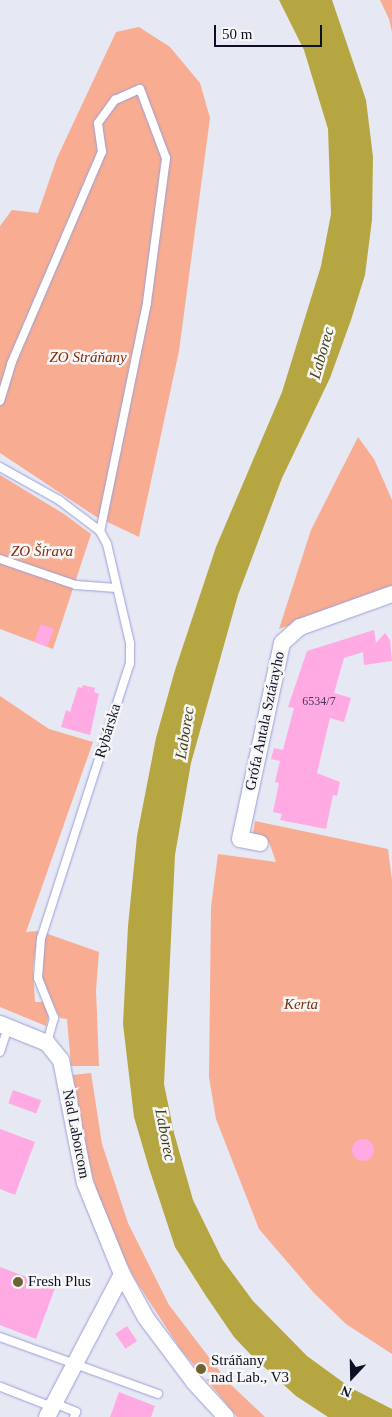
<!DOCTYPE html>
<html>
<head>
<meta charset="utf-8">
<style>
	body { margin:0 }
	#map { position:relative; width:392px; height:1417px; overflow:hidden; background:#e6e8f4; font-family:Georgia,serif }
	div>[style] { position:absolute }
	.green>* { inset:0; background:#f8ac91 }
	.water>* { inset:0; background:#b6a642 }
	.building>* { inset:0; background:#ffaae2; transform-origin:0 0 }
	.round { border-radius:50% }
	.roads { filter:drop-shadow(0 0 1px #9a9fd8) drop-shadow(0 0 1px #9a9fd8) }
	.service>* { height:8px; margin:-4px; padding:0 4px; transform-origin:4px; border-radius:4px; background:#fff }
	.minor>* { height:16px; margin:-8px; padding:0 8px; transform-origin:8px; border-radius:8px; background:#fff }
	.dots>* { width:14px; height:14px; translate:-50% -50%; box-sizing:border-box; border:2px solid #f6f6f6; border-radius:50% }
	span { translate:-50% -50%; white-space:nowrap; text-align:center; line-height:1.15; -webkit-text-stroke:5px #f6f6f6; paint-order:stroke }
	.number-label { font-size:12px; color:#4a3653 }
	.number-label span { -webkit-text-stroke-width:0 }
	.park-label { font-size:15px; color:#802e0c; font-style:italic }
	.street-label { font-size:15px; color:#0e0f23 }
	.poi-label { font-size:15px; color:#0e0f23 }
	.left { translate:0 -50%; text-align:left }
	.water-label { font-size:16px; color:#453f15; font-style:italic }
	.north { position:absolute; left:327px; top:1352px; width:50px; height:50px; -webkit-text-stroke:4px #f6f6f6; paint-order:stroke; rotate:201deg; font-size:14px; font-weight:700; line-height:20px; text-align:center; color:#0e0f23 }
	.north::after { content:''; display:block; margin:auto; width:18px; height:22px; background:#0e0f23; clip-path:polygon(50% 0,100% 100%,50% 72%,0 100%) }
	.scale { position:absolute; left:214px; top:25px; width:108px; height:22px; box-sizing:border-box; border:2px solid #0e0f23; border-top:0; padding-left:6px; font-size:15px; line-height:18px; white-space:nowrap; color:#0e0f23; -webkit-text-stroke:4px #f6f6f6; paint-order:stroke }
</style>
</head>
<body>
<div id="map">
	<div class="green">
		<div style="clip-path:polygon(380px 0,392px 0,392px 32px,389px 19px)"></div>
		<div style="clip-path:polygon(139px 27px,170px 47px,200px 83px,210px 118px,179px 351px,139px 537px,95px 516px,0 453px,0 226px,12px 210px,38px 213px,57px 158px,116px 32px)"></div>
		<div style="clip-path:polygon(358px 437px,374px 459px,392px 500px,392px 588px,279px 629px,311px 530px)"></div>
		<div style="clip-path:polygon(0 475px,64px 514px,91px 534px,53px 649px,0 629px)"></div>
		<div style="clip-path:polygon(0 696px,49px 729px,93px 742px,26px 932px,38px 931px,33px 968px,35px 1002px,43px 1002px,49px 1014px,46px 1026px,0 1007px)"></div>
		<div style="clip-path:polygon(255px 821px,388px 849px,392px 880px,392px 1354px,346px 1324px,314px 1293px,259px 1229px,216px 1119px,209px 1077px,211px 907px,218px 854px,276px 862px,269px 842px,253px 833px)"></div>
		<div style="clip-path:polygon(45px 933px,99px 952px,96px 990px,99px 1066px,71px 1066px,67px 1019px,60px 1018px,42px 981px,41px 962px)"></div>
		<div style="clip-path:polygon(91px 1073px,102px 1144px,128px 1223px,169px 1305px,221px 1373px,200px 1372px,181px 1350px,134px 1278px,116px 1241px,100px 1203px,83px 1140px,73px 1075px)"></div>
		<div style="clip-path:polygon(206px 1379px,227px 1381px,265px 1417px,237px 1417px)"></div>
	</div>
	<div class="water">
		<div style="clip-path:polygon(279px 0,332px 0,366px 100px,373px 157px,372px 220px,365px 275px,351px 320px,330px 378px,282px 478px,238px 595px,191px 763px,175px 855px,164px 1084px,174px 1133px,193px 1200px,222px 1259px,253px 1301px,307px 1356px,351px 1388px,392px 1409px,392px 1417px,328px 1417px,296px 1396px,252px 1356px,234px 1337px,206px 1296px,175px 1247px,149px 1168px,134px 1117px,123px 1024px,128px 926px,137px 836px,156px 738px,175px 670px,216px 547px,282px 392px,321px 266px,331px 214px,328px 129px,304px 50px)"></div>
	</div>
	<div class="building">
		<div style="left:41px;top:624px;width:14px;height:19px;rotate:21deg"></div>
		<div style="clip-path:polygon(374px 630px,376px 643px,385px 633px,390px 640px,392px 661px,364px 665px,363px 652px,344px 658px,334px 693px,351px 698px,344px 722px,330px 718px,317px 773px,340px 782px,337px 796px,333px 795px,326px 829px,280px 820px,282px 814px,273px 812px,279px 783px,275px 782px,280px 761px,271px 759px,274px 748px,283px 750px,294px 708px,288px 707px,307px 651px)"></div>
		<div style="clip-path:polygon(83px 685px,95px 688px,94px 692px,99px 694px,90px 735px,61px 727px,66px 710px,70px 712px,78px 687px,82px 688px)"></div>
		<div style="left:13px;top:1090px;width:30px;height:14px;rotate:20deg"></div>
		<div style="clip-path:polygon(0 1129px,35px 1142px,15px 1195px,0 1189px)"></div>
		<div class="round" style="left:352px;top:1139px;width:22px;height:22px"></div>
		<div style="clip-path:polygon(0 1267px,55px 1288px,36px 1339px,0 1325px)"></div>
		<div style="left:127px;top:1326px;width:18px;height:14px;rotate:56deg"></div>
		<div style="clip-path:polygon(119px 1392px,155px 1406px,151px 1417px,110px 1417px)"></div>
	</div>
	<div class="roads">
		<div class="service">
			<div style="left:0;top:401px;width:39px;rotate:-73deg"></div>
			<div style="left:11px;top:364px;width:231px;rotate:-66.8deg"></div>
			<div style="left:102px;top:152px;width:29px;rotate:-98deg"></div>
			<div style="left:98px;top:123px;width:29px;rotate:-54deg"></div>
			<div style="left:115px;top:100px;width:27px;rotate:-24deg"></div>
			<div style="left:140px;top:89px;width:74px;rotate:69.4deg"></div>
			<div style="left:166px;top:158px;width:146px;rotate:97.5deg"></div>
			<div style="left:147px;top:303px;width:233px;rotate:101.6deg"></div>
			<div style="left:0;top:467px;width:68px;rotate:29.2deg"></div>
			<div style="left:59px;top:500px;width:51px;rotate:37.1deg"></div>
			<div style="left:100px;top:531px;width:15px;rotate:62deg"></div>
			<div style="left:107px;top:544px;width:102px;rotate:76.9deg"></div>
			<div style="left:130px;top:643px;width:20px;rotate:90deg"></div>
			<div style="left:130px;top:663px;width:289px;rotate:107.9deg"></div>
			<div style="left:41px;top:938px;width:40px;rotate:94.3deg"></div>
			<div style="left:38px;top:978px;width:43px;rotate:68.2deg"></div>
			<div style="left:54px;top:1018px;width:26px;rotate:106deg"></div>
			<div style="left:0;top:559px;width:80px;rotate:18.9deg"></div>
			<div style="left:76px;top:585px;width:40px;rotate:4.3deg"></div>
			<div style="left:0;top:1052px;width:26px;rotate:-72deg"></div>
			<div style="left:0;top:1337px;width:168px;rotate:19.8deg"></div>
			<div style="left:1px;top:1387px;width:55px;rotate:21.4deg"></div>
			<div style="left:54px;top:1403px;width:24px;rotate:22deg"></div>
			<div style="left:76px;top:1412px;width:5px;rotate:112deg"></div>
		</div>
		<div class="minor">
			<div style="left:260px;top:843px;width:20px;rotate:-169deg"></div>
			<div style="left:240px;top:839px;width:200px;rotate:-77.9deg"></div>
			<div style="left:282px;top:643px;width:24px;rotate:-42deg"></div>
			<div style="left:300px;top:627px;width:98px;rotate:-19.7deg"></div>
			<div style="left:0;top:1024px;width:51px;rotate:22deg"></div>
			<div style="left:47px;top:1043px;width:22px;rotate:51deg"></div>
			<div style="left:61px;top:1060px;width:125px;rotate:79deg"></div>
			<div style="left:85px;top:1183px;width:98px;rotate:67.9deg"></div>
			<div style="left:122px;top:1274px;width:50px;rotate:61.4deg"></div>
			<div style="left:146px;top:1318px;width:80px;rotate:53.1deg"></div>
			<div style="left:194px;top:1382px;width:47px;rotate:47.6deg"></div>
			<div style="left:47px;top:1417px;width:161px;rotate:-62.3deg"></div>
		</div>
	</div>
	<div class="dots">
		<div style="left:18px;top:1282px;background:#6d6431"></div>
		<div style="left:201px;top:1369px;background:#6d6431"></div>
	</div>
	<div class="number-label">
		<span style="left:319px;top:702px">6534/7</span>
	</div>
	<div class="park-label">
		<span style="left:88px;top:358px">ZO Stráňany</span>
		<span style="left:42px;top:552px">ZO Šírava</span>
		<span style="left:301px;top:1005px">Kerta</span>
	</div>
	<div class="street-label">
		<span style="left:265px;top:721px;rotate:-78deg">Grófa Antala Sztárayho</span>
		<span style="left:108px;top:731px;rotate:-73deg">Rybárska</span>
		<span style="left:76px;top:1134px;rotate:79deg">Nad Laborcom</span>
	</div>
	<div class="poi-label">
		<span class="left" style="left:28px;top:1282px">Fresh Plus</span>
		<span class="left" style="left:211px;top:1369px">Stráňany<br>nad Lab., V3</span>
	</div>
	<div class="water-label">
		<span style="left:322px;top:353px;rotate:-74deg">Laborec</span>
		<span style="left:185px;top:733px;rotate:-81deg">Laborec</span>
		<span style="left:165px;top:1135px;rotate:79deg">Laborec</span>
	</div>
	<div class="north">N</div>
	<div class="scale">50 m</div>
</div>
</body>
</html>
